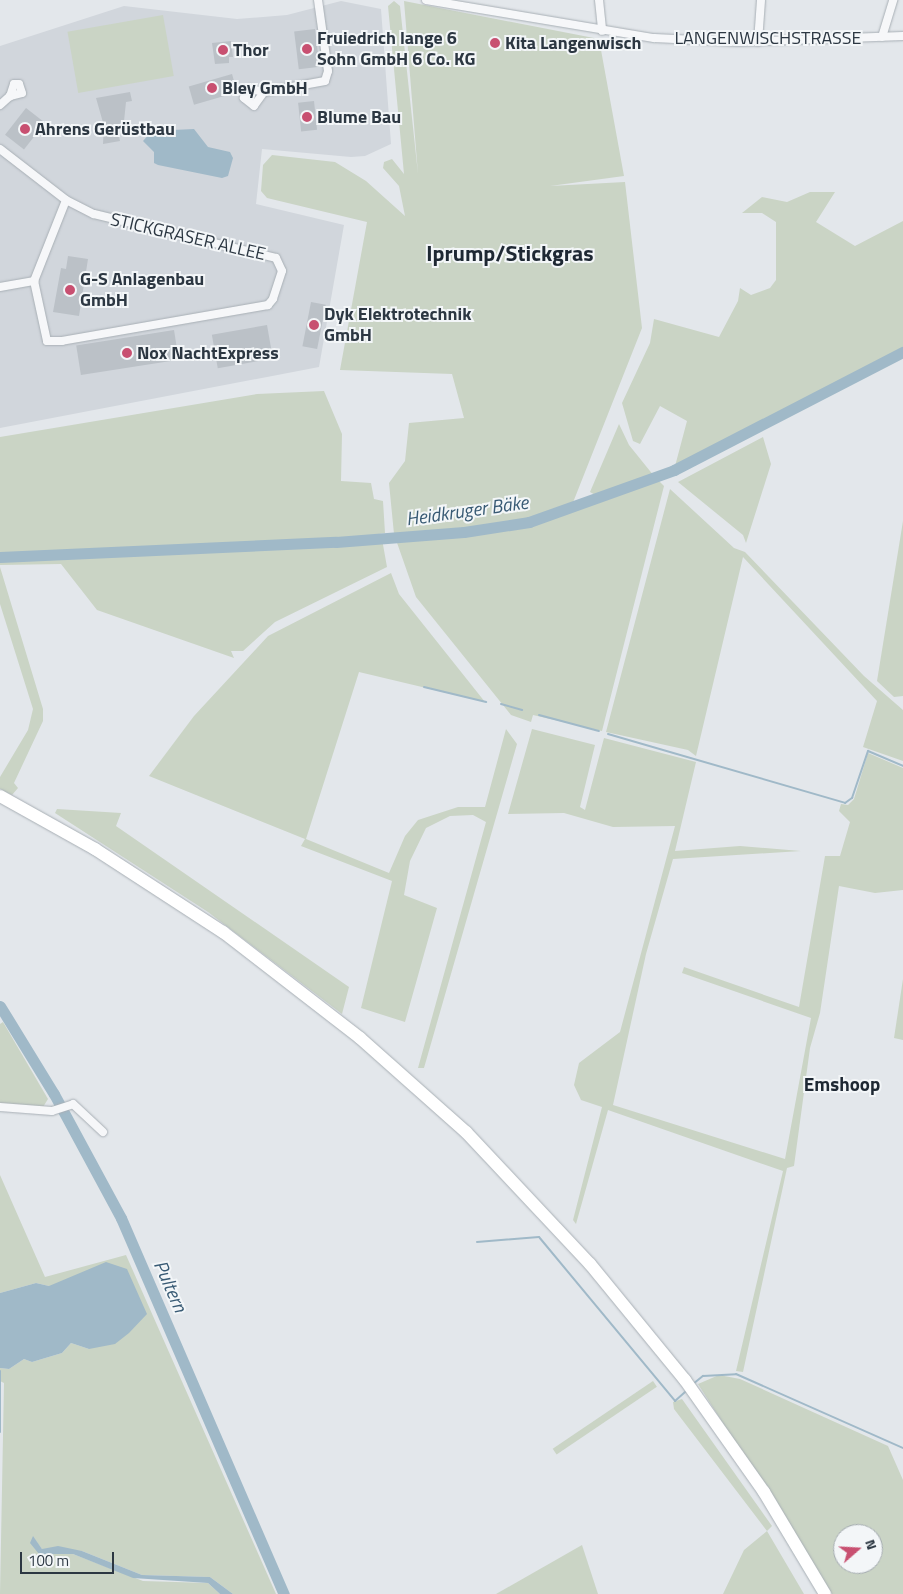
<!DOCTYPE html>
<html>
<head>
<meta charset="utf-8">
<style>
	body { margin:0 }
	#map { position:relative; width:903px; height:1594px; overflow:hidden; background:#e3e7eb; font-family:"Titillium Web",sans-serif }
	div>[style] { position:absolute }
	.built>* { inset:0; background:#d1d6dc }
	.green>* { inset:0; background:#cad4c5; transform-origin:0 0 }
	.water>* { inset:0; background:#a0b9c8 }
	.stream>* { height:2px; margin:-1px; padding:0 1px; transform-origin:1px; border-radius:1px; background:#a0b9c8 }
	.river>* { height:11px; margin:-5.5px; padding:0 5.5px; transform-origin:5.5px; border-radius:5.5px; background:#a0b9c8 }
	.building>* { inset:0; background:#bbc1c7; transform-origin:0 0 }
	.roads { filter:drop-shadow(0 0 1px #a8afb5) drop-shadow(0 0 1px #a8afb5) }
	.minor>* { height:8px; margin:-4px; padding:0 4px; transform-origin:4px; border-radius:4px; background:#f6f7f9 }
	.trunk>* { height:12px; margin:-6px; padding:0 6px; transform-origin:6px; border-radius:6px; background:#fff }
	.dots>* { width:14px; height:14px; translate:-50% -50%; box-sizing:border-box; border:2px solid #f3f6f8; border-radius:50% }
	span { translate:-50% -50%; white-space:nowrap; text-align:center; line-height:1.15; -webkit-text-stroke:4px #f3f6f8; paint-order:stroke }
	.street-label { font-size:18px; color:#2c3742 }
	.poi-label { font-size:18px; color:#2c3742; font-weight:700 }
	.left { translate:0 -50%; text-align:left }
	.water-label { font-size:19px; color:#385a74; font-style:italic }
	.neighbourhood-label { font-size:19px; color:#1e2833; font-weight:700 }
	.district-label { font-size:22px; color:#1e2833; font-weight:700 }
	.north { position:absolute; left:833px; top:1524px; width:50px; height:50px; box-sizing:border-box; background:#f3f6f8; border:1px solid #a3aaaf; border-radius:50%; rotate:71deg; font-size:14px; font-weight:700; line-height:20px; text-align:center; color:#2c3742 }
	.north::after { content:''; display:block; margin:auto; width:18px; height:22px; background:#c85071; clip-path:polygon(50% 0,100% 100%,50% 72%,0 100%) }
	.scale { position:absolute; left:20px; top:1552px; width:94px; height:22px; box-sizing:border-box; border:2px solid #2c3742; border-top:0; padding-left:6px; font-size:15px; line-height:18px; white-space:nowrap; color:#2c3742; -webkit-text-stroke:4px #f3f6f8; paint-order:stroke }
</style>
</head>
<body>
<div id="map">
	<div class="built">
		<div style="clip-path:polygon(341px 1px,381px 9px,391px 144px,365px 156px,351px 157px,262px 149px,256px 204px,344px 225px,319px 367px,0 428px,0 46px,124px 6px,237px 19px,287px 15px)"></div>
	</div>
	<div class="green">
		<div style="clip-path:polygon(394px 1px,400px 6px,418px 174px,404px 1px,599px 39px,624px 176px,550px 186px,625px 182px,642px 328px,572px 505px,529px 521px,465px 531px,394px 534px,389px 483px,405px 461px,409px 423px,464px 418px,452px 374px,340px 370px,367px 222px,267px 198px,261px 191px,263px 165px,272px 155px,335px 162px,366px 181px,405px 216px,399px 186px,383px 168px,384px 162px,392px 159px,404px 174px,388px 6px)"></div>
		<div style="left:163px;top:15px;width:62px;height:97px;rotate:80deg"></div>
		<div style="clip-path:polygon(810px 192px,835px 192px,816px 222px,855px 246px,903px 221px,903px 351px,674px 470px,687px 421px,660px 406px,640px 444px,633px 441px,622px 403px,650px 343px,654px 319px,719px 337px,738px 301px,740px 288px,751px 295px,770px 288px,776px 280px,776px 222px,762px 213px,742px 213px,762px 197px,787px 202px)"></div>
		<div style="clip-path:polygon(324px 391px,342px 434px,341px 481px,371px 483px,374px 499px,383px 501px,385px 533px,337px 541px,0 556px,0 437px,257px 394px)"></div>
		<div style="clip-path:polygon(619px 424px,629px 445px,654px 476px,597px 496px,590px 492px)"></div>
		<div style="clip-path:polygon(763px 437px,771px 464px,746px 543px,743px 535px,678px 482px)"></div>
		<div style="clip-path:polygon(656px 478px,664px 486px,602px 731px,533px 715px,531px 722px,511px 715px,416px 597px,395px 537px,466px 533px,527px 523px)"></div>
		<div style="clip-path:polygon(670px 489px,734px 548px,745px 552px,864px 676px,903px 710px,903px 761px,863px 747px,877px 701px,743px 557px,696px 756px,688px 750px,606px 732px)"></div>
		<div style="clip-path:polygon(903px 521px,903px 696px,894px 697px,877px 681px)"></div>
		<div style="clip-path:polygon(382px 539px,387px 567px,275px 622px,243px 651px,231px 651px,234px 658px,97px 610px,61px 564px,0 565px,0 558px)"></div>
		<div style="clip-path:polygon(0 567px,43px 709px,43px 721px,14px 783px,18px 788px,12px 795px,0 789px,0 777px,28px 730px,33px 709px,0 604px)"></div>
		<div style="clip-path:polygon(391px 573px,399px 594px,485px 702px,359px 672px,306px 839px,389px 873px,405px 836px,418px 820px,458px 807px,485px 807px,506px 729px,517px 744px,424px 1068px,418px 1068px,486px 822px,473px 815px,450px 816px,426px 828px,410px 861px,404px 895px,437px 908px,405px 1022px,361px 1008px,392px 881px,301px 846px,305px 839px,149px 776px,194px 716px,268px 636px)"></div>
		<div style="clip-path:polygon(532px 729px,595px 745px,580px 807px,585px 810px,604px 738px,696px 762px,675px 851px,740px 846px,801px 851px,673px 859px,646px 954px,613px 1105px,785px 1159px,811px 1018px,682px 973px,684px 967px,799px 1007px,825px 856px,840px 856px,850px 822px,839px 811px,841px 804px,848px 805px,854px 799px,868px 753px,903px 768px,903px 890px,875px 893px,839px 886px,820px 1013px,810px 1048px,794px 1166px,787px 1168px,743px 1372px,736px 1371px,783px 1171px,608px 1110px,576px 1224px,573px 1220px,602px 1107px,581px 1100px,574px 1085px,579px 1063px,620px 1032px,675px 826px,613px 827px,564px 813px,508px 814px)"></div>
		<div style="clip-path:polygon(57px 809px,121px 813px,116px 826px,349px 987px,342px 1014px,208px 912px,55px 813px)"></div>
		<div style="clip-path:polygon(903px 979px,903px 1040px,894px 1038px)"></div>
		<div style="clip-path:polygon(3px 1022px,48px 1099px,43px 1107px,0 1104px,0 1024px)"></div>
		<div style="clip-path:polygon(0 1175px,45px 1277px,126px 1255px,276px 1594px,233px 1594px,210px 1577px,142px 1575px,82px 1551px,42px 1549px,33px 1537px,43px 1554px,73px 1554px,143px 1581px,208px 1583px,220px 1594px,0 1594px,4px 1383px,0 1381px,0 1368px,9px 1369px,24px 1359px,32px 1362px,62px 1353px,71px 1343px,89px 1349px,49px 1286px,36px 1283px,0 1293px)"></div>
		<div style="clip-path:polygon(evenodd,719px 1375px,740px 1379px,888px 1446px,903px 1480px,903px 1594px,832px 1594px,698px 1384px,719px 1375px,843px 1534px,873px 1534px,873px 1564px,843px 1564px,843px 1534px)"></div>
		<div style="left:653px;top:1381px;width:7px;height:121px;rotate:56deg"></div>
		<div style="clip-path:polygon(682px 1399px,772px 1526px,767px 1531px,804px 1594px,723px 1594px,744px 1550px,767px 1531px,674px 1409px,673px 1402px)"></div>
		<div style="clip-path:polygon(582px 1545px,598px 1594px,496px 1594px,503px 1590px)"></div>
	</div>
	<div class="water">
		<div style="clip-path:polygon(194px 129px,208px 147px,230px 152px,233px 158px,228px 176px,222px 178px,158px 165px,154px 163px,154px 152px,143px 141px,152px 131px)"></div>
		<div style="clip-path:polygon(106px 1262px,127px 1269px,147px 1314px,129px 1333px,115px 1344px,89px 1349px,71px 1343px,62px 1353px,32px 1362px,24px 1359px,9px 1369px,0 1368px,0 1293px,36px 1283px,49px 1286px)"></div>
		<div style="clip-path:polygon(33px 1536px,42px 1549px,58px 1546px,82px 1551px,142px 1575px,210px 1577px,233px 1594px,220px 1594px,208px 1583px,133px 1578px,73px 1554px,39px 1554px,30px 1543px)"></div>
	</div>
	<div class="stream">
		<div style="left:424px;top:687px;width:64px;rotate:13.6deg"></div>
		<div style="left:501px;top:704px;width:22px;rotate:16deg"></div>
		<div style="left:539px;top:715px;width:62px;rotate:14.9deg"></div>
		<div style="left:608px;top:734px;width:247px;rotate:16.2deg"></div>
		<div style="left:845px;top:803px;width:9px;rotate:-36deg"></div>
		<div style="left:852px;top:798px;width:50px;rotate:-71.2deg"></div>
		<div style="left:868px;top:751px;width:38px;rotate:23deg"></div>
		<div style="left:477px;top:1242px;width:62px;rotate:-4.6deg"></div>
		<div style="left:539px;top:1237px;width:213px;rotate:50.3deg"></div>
		<div style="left:675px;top:1401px;width:15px;rotate:-42deg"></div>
		<div style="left:0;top:1371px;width:61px;rotate:90deg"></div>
		<div style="left:693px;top:1384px;width:13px;rotate:-39deg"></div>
		<div style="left:703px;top:1376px;width:33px;rotate:-3deg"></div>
		<div style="left:736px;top:1374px;width:183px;rotate:23.9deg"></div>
	</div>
	<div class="river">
		<div style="left:0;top:557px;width:336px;rotate:-2.6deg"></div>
		<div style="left:336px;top:542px;width:128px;rotate:-4.5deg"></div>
		<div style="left:464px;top:532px;width:66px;rotate:-8.7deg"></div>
		<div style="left:529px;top:522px;width:154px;rotate:-19.7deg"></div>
		<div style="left:674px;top:470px;width:258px;rotate:-27.3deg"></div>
		<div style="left:0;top:1006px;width:103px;rotate:58.5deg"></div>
		<div style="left:54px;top:1094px;width:141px;rotate:61.6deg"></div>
		<div style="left:121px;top:1218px;width:410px;rotate:66.6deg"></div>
	</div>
	<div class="building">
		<div style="left:315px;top:29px;width:38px;height:21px;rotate:83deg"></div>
		<div style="clip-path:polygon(231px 41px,233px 57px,229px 57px,229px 63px,215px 64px,212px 43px)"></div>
		<div style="left:232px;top:74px;width:19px;height:45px;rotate:74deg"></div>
		<div style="clip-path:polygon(130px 92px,132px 101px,126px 102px,123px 131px,118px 132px,120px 141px,103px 144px,104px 126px,96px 98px)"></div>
		<div style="left:314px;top:101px;width:29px;height:16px;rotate:84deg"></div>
		<div style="left:26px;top:108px;width:24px;height:34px;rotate:38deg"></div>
		<div style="clip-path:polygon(68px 256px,88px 259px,79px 316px,53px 312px,61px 268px,66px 269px)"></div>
		<div style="left:311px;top:302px;width:15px;height:45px;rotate:11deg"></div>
		<div style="left:267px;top:325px;width:34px;height:56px;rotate:80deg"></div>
		<div style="left:174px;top:330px;width:30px;height:99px;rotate:81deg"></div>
	</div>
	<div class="roads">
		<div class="minor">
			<div style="left:426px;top:0;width:231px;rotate:9.5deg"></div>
			<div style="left:654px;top:38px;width:84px;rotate:2.7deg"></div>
			<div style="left:738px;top:42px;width:165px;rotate:-2.1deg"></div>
			<div style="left:599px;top:0;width:31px;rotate:84deg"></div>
			<div style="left:882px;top:37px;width:39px;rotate:-73deg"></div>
			<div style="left:758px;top:42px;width:42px;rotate:-85.9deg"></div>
			<div style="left:264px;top:92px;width:17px;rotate:126deg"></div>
			<div style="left:254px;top:106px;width:13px;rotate:-141deg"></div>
			<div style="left:244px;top:98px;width:11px;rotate:-56deg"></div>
			<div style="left:250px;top:89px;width:14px;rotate:12deg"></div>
			<div style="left:264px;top:92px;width:62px;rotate:-10.2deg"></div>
			<div style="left:325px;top:81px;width:10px;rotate:-73deg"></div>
			<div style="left:328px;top:71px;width:72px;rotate:-98deg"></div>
			<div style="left:0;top:105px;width:13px;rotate:-42deg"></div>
			<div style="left:10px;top:96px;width:12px;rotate:-14deg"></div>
			<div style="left:22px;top:93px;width:9px;rotate:-108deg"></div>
			<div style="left:19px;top:84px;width:5px;rotate:180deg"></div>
			<div style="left:14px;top:84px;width:13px;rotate:108deg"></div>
			<div style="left:0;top:149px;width:83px;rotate:37.7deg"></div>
			<div style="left:66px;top:200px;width:31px;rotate:27deg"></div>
			<div style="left:94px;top:214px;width:187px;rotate:13.6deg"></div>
			<div style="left:276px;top:258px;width:14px;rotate:65deg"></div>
			<div style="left:282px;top:271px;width:29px;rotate:108deg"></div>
			<div style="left:273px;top:299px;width:8px;rotate:130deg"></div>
			<div style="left:268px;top:305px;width:209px;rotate:170.1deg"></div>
			<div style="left:62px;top:341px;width:15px;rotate:180deg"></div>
			<div style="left:47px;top:341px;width:61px;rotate:-102.2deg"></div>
			<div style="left:34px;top:281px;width:87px;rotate:-68.4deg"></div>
			<div style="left:0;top:287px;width:35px;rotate:-10deg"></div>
			<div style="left:0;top:1107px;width:52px;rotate:4.4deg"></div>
			<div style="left:52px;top:1111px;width:22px;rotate:-18deg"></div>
			<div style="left:73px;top:1104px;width:41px;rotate:43deg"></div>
		</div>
		<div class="trunk">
			<div style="left:0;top:796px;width:109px;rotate:29.2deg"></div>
			<div style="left:95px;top:849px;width:153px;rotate:33deg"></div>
			<div style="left:223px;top:932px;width:173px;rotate:37.7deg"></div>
			<div style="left:360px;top:1038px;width:142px;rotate:41.6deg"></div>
			<div style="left:466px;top:1132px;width:181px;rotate:46.8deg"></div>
			<div style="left:590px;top:1264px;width:150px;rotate:50.7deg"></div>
			<div style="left:685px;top:1380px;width:137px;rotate:54.8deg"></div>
			<div style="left:764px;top:1492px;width:119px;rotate:59.1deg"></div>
		</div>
	</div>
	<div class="dots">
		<div style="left:495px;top:43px;background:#c85071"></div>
		<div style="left:307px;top:49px;background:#c85071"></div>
		<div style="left:223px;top:50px;background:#c85071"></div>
		<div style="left:212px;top:88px;background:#c85071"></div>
		<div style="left:307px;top:117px;background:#c85071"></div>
		<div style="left:25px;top:129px;background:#c85071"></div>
		<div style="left:70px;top:290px;background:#c85071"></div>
		<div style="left:314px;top:325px;background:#c85071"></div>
		<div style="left:127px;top:353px;background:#c85071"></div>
	</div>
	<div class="street-label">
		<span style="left:768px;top:38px">LANGENWISCHSTRASSE</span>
		<span style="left:188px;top:237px;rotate:13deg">STICKGRASER ALLEE</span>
	</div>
	<div class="poi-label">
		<span class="left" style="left:317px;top:49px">Fruiedrich lange 6<br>Sohn GmbH 6 Co. KG</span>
		<span class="left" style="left:505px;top:43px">Kita Langenwisch</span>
		<span class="left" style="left:233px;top:50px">Thor</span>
		<span class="left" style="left:222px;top:88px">Bley GmbH</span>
		<span class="left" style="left:317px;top:117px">Blume Bau</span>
		<span class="left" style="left:35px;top:129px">Ahrens Gerüstbau</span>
		<span class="left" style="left:80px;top:290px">G-S Anlagenbau<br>GmbH</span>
		<span class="left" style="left:324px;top:325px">Dyk Elektrotechnik<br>GmbH</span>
		<span class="left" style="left:137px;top:353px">Nox NachtExpress</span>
	</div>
	<div class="water-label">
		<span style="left:467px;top:510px;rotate:-8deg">Heidkruger Bäke</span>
		<span style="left:171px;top:1286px;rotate:66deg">Pultern</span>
	</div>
	<div class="neighbourhood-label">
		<span style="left:842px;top:1084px">Emshoop</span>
	</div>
	<div class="district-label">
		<span style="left:510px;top:254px">Iprump/Stickgras</span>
	</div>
	<div class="north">N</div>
	<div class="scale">100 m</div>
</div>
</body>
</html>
